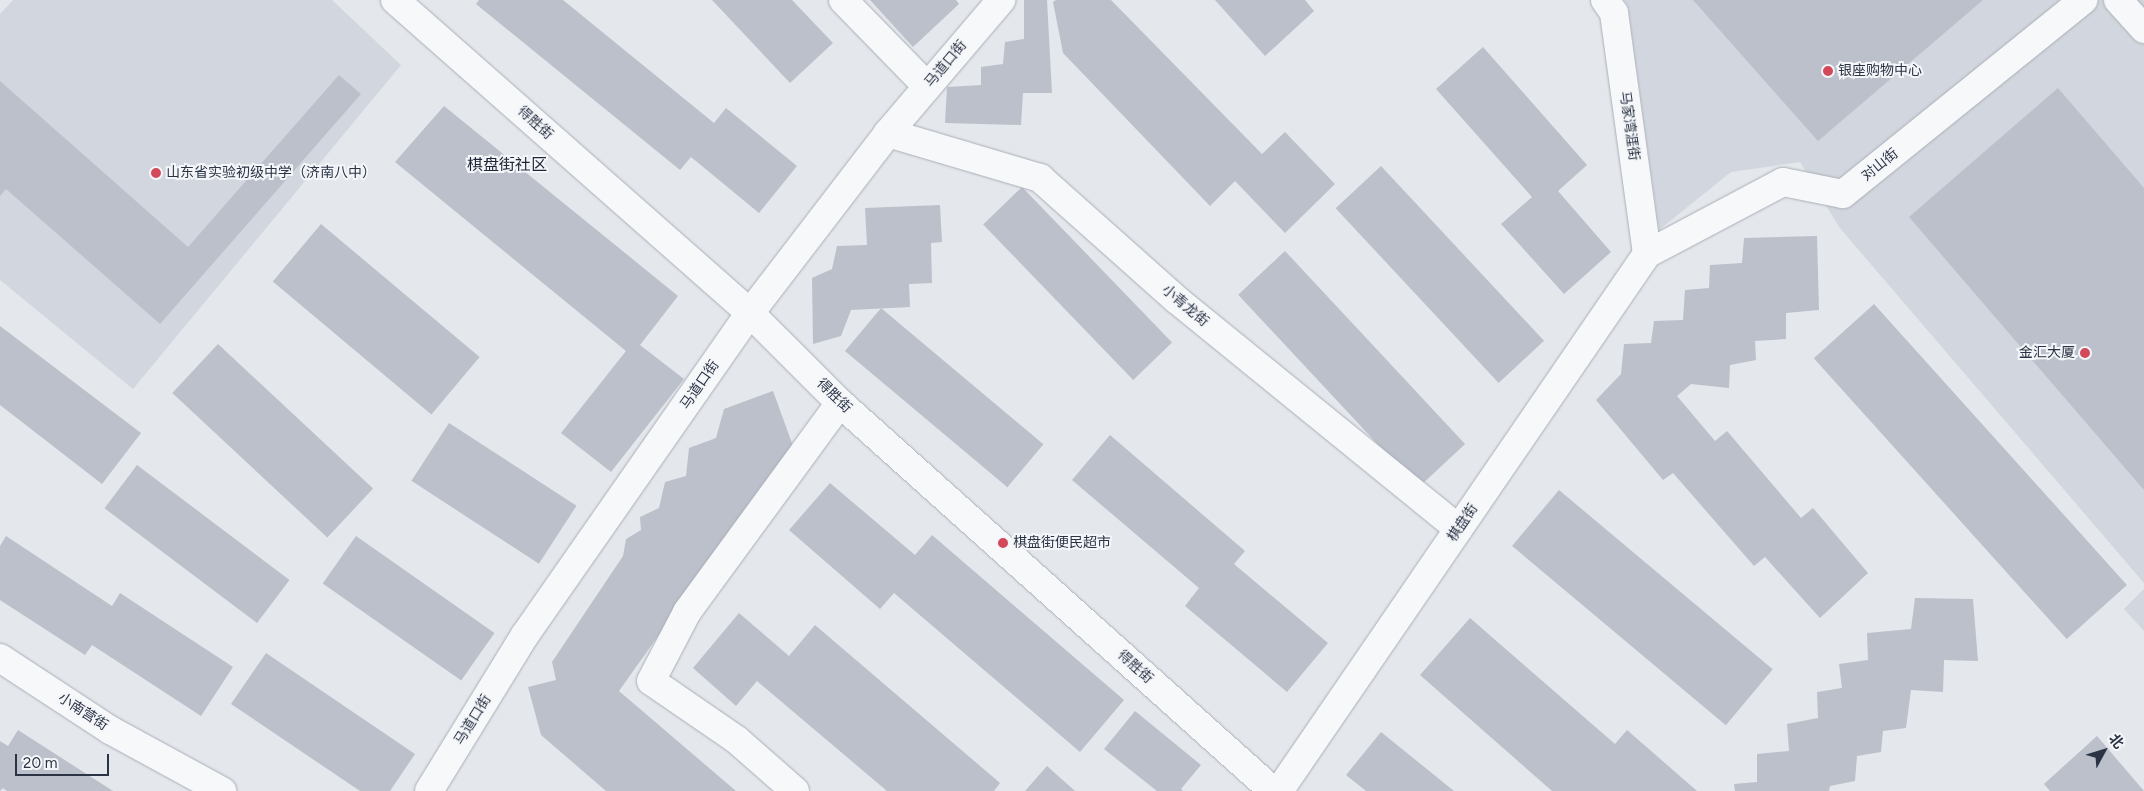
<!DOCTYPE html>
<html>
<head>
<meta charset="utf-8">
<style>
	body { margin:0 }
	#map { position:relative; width:2144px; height:791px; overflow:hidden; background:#e4e7ec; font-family:Figtree,"Noto Sans SC",sans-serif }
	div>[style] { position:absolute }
	.built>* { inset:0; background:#d2d6de }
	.building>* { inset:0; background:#bbc0ca; transform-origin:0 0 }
	.roads { filter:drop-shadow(0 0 1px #a9aeb7) drop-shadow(0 0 1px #a9aeb7) }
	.minor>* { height:28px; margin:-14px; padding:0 14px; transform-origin:14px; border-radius:14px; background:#f7f8fa }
	.tertiary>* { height:28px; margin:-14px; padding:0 14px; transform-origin:14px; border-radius:14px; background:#f7f8fa }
	.dots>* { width:14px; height:14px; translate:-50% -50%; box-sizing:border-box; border:2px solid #f4f6f9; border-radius:50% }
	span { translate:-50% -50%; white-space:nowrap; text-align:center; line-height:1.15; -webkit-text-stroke:4px #f4f6f9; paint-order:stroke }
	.street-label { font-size:14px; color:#2b3445 }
	.poi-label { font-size:14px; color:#2b3445 }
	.left { translate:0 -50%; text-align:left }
	.right { translate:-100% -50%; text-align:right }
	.quarter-label { font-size:16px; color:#1d2536 }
	.north { position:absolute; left:2079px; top:726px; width:50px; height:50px; -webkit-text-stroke:4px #f4f6f9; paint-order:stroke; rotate:51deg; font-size:14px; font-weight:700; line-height:20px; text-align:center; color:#2b3445 }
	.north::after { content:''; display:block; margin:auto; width:18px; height:22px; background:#2b3445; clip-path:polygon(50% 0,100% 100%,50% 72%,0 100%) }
	.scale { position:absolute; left:15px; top:754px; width:94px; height:22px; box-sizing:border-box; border:2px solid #2b3445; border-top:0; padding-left:6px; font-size:15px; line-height:18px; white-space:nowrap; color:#2b3445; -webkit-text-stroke:4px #f4f6f9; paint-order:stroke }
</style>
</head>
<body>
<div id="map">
	<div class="built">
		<div style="clip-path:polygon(13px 0,332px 0,401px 65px,133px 389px,0 280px,0 14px)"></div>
		<div style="clip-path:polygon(1624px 0,2144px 0,2144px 583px,1839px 227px,1800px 162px,1731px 172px,1659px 230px,1628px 6px)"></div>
		<div style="clip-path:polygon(2144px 589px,2144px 631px,2124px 609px)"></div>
	</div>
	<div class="building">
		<div style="clip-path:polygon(479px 0,563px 0,714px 123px,726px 108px,797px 166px,759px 213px,691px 157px,680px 170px,476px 4px)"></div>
		<div style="clip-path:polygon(712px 0,792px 0,833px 43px,790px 83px)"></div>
		<div style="clip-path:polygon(870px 0,956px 0,959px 4px,913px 47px)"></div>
		<div style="clip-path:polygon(1024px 0,1047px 0,1052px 93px,1023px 93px,1021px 125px,945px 123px,947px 87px,981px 85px,981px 67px,1003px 64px,1005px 42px,1024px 39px)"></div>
		<div style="clip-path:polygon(1056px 0,1111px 0,1262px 154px,1285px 132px,1335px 184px,1285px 233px,1235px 181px,1210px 206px,1063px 53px,1053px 2px)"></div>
		<div style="clip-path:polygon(1215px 0,1305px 0,1314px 11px,1265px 56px)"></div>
		<div style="clip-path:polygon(1693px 0,1983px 0,1818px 141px)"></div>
		<div style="clip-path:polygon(1483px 47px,1587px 165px,1558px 191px,1611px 252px,1564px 294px,1501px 224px,1532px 197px,1436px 89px)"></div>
		<div style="clip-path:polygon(339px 75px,361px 94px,160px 324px,6px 189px,0 196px,0 81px,188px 247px)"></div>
		<div style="clip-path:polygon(2058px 88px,2144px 188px,2144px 490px,1909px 217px)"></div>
		<div style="clip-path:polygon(444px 106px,678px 296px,640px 345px,684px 379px,611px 472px,561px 433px,626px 351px,395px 162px)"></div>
		<div style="left:1381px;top:166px;width:239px;height:62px;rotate:47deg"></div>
		<div style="left:1022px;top:187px;width:216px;height:54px;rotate:46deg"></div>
		<div style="clip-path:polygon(940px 205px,942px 242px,931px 243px,932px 283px,909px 284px,910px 307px,851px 310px,841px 336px,813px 344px,812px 278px,832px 269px,837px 246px,867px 245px,865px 208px)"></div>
		<div style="left:321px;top:224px;width:207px;height:75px;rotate:40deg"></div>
		<div style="clip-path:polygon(1817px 236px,1819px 310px,1786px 313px,1786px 339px,1755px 341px,1756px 360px,1730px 365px,1729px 388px,1691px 384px,1677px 396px,1715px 441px,1727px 431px,1801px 518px,1813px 508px,1868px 573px,1820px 618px,1765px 557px,1754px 566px,1673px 473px,1663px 480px,1596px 400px,1621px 374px,1624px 344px,1651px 343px,1654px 321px,1683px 320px,1685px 290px,1709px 288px,1710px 265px,1742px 263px,1744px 238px)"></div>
		<div style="left:1285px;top:251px;width:264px;height:64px;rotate:47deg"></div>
		<div style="left:1874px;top:304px;width:378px;height:81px;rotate:48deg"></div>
		<div style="left:881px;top:308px;width:212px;height:56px;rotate:40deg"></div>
		<div style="clip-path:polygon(0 326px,141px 433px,102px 484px,0 405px)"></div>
		<div style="left:218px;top:344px;width:212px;height:67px;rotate:43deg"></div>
		<div style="clip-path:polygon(773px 391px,793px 446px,619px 691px,736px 791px,606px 791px,541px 735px,528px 687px,556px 680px,552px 662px,623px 556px,626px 539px,641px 530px,640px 517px,659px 508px,665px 482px,686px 476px,689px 448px,716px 438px,724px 409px)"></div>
		<div style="left:449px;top:423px;width:152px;height:69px;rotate:33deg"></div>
		<div style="clip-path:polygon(1110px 435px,1245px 551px,1234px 564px,1328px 643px,1287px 692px,1185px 606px,1199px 588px,1072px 480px)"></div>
		<div style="left:137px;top:465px;width:191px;height:54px;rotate:37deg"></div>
		<div style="clip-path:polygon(830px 483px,915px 555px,932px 535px,1124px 700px,1080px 752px,894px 593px,880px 609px,789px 530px)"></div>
		<div style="left:1559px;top:490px;width:279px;height:73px;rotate:40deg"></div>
		<div style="clip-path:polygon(6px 536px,112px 606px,120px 593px,233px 667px,201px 716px,92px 645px,85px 655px,0 600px,0 546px)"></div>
		<div style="left:356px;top:536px;width:169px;height:58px;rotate:35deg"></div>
		<div style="clip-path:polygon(1915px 598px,1973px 599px,1978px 661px,1944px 660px,1943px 692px,1911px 690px,1906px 728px,1883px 731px,1881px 752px,1857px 756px,1855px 781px,1830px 786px,1829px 791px,1735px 791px,1734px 784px,1757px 782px,1757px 754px,1789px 751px,1787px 724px,1818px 718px,1817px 692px,1842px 688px,1839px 664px,1868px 660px,1867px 633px,1911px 629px)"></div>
		<div style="clip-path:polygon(739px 613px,789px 656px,815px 625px,1000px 783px,994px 791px,887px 791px,757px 681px,736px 706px,693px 668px)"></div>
		<div style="clip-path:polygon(1470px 618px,1615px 744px,1627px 730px,1697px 791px,1552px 791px,1420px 675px)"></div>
		<div style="clip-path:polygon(266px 653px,415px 754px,390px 791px,360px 791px,231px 704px)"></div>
		<div style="clip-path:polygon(1135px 711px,1201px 765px,1181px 789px,1183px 791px,1157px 791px,1104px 749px)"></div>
		<div style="clip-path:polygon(18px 730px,113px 791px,7px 791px,3px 788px,0 791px,0 741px,8px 746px)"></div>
		<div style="clip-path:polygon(1381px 732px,1454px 791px,1366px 791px,1346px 775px)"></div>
		<div style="clip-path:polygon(2097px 736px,2144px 791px,2050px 791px,2044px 784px)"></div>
		<div style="clip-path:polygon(1047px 766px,1075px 791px,1025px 791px)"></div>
	</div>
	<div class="roads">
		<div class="minor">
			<div style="left:395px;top:0;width:473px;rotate:41.4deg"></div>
			<div style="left:750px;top:313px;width:127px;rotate:45deg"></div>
			<div style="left:840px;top:403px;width:581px;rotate:41.86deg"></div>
			<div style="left:843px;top:0;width:120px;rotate:45.7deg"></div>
			<div style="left:1605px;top:0;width:16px;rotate:55deg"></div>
			<div style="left:1614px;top:13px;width:243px;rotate:82.2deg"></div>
			<div style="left:888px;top:133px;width:159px;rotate:16.5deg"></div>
			<div style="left:1040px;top:178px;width:183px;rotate:41.7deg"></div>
			<div style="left:1177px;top:300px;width:363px;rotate:39.1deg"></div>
			<div style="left:0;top:658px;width:131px;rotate:33.2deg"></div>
			<div style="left:110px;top:730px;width:128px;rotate:28.6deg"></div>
			<div style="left:429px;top:791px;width:183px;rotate:-58.4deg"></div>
			<div style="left:525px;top:635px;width:393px;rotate:-55.1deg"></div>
			<div style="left:750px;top:313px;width:227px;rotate:-52.5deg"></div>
			<div style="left:888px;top:133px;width:175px;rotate:-49.6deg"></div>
			<div style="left:795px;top:791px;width:77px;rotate:-138.7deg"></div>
			<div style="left:737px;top:740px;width:104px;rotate:-145.5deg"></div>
			<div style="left:651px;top:681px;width:78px;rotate:-62.4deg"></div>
			<div style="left:687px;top:612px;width:259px;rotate:-53.8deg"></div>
		</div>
		<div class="tertiary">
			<div style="left:2118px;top:0;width:39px;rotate:48deg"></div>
			<div style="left:1279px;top:791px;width:651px;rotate:-55.58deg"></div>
			<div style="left:1647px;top:254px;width:154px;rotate:-27.9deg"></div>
			<div style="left:1783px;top:182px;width:61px;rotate:11.3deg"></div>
			<div style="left:1843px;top:194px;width:309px;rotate:-38.9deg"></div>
		</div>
	</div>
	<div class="dots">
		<div style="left:1828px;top:71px;background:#d1495b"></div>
		<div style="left:156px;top:173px;background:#d1495b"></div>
		<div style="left:2085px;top:353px;background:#d1495b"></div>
		<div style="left:1003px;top:543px;background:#d1495b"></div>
	</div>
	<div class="street-label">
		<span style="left:946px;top:64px;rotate:-50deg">马道口街</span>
		<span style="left:535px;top:123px;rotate:42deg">得胜街</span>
		<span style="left:1629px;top:126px;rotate:82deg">马家湾涯街</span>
		<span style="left:1880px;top:165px;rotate:-39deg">对山街</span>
		<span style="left:1185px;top:306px;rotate:40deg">小青龙街</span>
		<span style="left:700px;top:385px;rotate:-55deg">马道口街</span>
		<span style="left:834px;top:396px;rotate:44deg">得胜街</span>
		<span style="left:1463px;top:523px;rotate:-56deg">棋盘街</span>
		<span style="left:1135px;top:667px;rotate:42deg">得胜街</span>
		<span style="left:83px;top:712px;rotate:33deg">小南营街</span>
		<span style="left:473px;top:720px;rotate:-58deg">马道口街</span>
	</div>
	<div class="poi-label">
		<span class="left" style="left:1838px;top:71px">银座购物中心</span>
		<span class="left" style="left:166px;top:173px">山东省实验初级中学（济南八中）</span>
		<span class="right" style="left:2075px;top:353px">金汇大厦</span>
		<span class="left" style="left:1013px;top:543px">棋盘街便民超市</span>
	</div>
	<div class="quarter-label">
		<span style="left:507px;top:165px">棋盘街社区</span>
	</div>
	<div class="north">北</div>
	<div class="scale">20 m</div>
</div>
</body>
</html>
